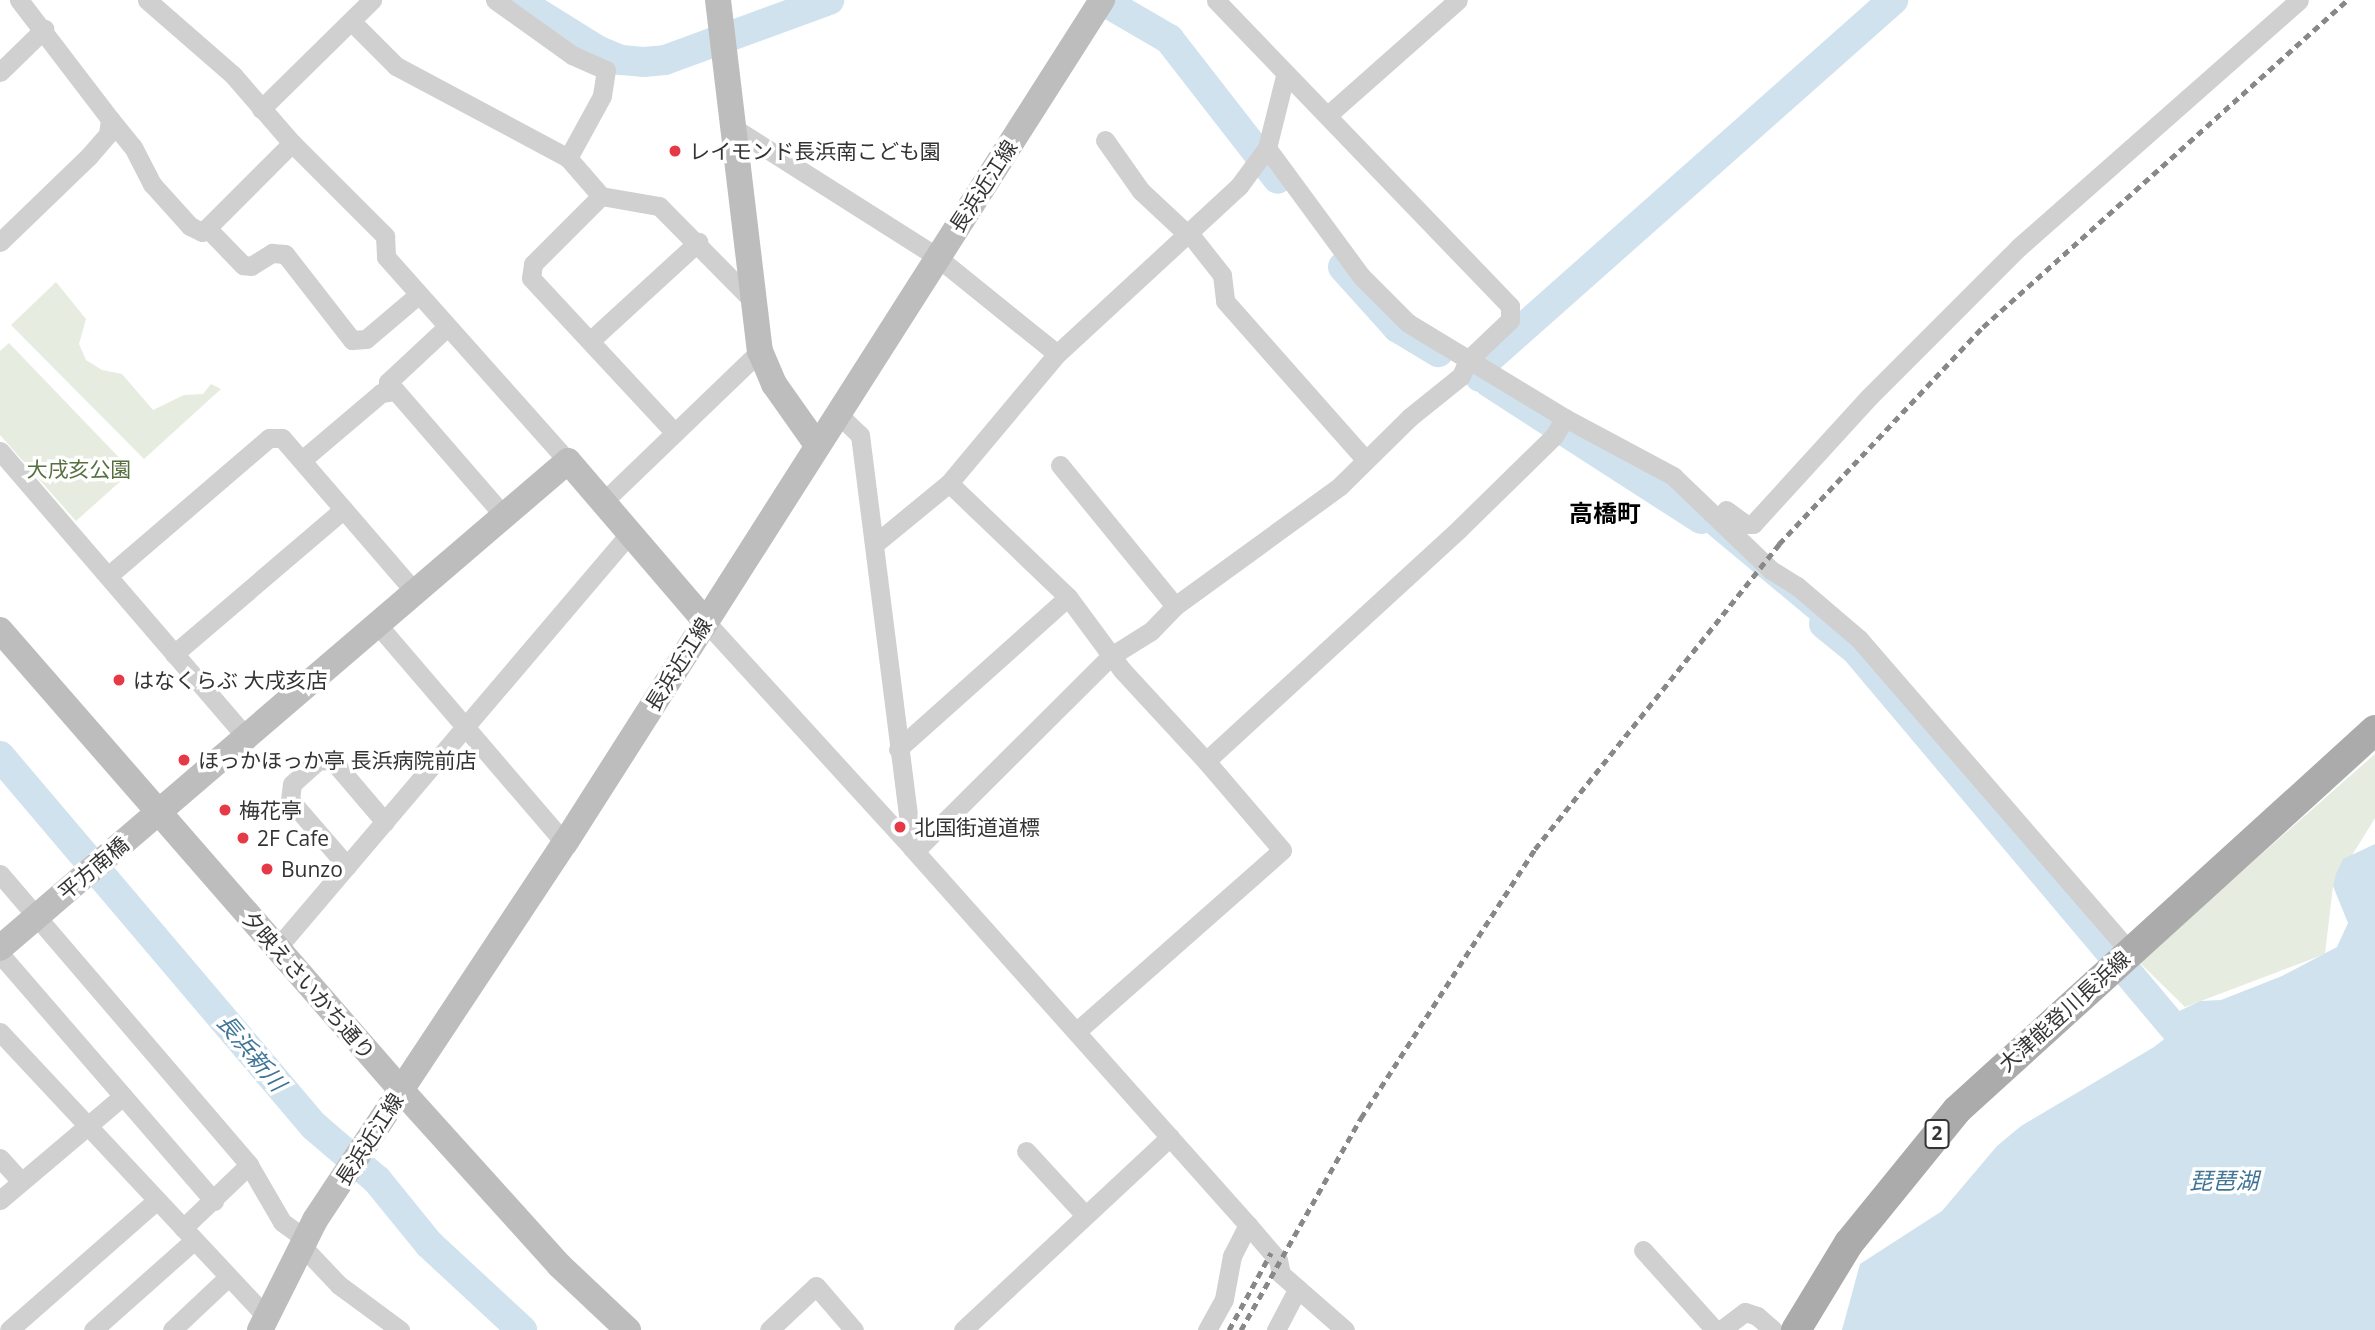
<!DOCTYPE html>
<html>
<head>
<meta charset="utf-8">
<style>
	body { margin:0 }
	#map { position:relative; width:2375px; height:1330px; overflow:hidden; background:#fff; font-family:"Open Sans","Noto Sans JP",sans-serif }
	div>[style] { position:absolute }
	.green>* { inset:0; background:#e6ecdf }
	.water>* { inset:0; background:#cfe2ee }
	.river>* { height:30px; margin:-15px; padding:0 15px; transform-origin:15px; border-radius:15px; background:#cfe2ee }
	.street>* { height:19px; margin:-9.5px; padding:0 9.5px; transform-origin:9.5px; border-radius:9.5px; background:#d0d0d0 }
	.secondary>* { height:26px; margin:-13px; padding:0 13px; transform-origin:13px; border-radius:13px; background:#bdbdbd }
	.primary>* { height:30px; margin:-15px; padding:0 15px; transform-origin:15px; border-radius:15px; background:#ababab }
	.rail>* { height:5px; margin-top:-2.5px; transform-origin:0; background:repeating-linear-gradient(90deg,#888 0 7px,transparent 0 12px) }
	.dots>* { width:19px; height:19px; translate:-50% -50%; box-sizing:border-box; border:4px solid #fff; border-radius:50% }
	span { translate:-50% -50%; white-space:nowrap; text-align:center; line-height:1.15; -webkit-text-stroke:7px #fff; paint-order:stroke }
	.shield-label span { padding:2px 5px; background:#fff; border:2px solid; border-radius:5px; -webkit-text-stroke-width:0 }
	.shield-label { font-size:19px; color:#333; font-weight:700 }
	.poi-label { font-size:21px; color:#333 }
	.left { translate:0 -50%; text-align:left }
	.street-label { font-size:21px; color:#333 }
	.park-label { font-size:21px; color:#56703f }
	.water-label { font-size:23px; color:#3f7597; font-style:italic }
	.quarter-label { font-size:24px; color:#000; font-weight:700 }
</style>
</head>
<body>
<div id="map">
	<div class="green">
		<div style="clip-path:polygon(56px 282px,86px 319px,79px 344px,86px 360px,102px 370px,122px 374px,153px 410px,184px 395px,203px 394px,211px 384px,221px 389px,144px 459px,11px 325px)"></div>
		<div style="clip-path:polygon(9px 343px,132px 471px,76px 521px,0 435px,0 351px)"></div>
		<div style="clip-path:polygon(2375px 754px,2375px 818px,2333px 886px,2325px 954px,2185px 1007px,2139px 962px)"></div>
	</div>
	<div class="water">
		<div style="clip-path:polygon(1672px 492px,1731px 536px,1859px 647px,1852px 654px,1666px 499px)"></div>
		<div style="clip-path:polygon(2375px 844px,2375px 1330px,1842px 1330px,1860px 1264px,1942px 1211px,1997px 1146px,2021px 1126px,2154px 1047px,2167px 1037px,2165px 1018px,2200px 1001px,2221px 1000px,2282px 976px,2337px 947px,2348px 923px,2333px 886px,2336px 874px,2343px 859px)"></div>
	</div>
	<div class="river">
		<div style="left:517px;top:0;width:94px;rotate:32deg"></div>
		<div style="left:597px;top:50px;width:26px;rotate:23deg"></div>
		<div style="left:621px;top:60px;width:22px;rotate:5deg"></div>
		<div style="left:643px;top:62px;width:22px;rotate:-5deg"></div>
		<div style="left:665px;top:60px;width:175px;rotate:-20.1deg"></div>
		<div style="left:1102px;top:0;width:78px;rotate:30.2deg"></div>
		<div style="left:1169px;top:39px;width:177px;rotate:52.1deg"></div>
		<div style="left:1343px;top:267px;width:82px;rotate:48deg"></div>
		<div style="left:1398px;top:328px;width:47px;rotate:31deg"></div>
		<div style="left:1480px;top:377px;width:18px;rotate:-68deg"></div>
		<div style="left:1487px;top:360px;width:543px;rotate:-41.56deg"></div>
		<div style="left:1490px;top:383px;width:251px;rotate:32.8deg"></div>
		<div style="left:1824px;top:624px;width:41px;rotate:39.1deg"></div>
		<div style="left:1856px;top:650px;width:522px;rotate:49.9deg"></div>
		<div style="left:0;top:756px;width:485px;rotate:49.7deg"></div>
		<div style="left:314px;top:1126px;width:83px;rotate:40.6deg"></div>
		<div style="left:377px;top:1180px;width:82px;rotate:50.9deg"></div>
		<div style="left:429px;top:1244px;width:127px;rotate:42.8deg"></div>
	</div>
	<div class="street">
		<div style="left:147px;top:0;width:114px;rotate:41.1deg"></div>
		<div style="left:233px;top:75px;width:90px;rotate:49.1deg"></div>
		<div style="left:292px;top:143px;width:132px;rotate:45deg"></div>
		<div style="left:385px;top:236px;width:21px;rotate:87deg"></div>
		<div style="left:386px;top:257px;width:273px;rotate:48.3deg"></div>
		<div style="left:495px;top:0;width:95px;rotate:35.5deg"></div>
		<div style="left:572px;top:55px;width:37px;rotate:24deg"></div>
		<div style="left:606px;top:70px;width:26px;rotate:99deg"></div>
		<div style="left:602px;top:96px;width:71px;rotate:118.7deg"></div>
		<div style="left:351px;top:21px;width:64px;rotate:45deg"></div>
		<div style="left:396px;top:66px;width:195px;rotate:28.1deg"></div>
		<div style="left:568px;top:158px;width:50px;rotate:49deg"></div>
		<div style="left:601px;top:196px;width:59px;rotate:9.8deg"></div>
		<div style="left:659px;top:206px;width:132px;rotate:45.3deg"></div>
		<div style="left:0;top:72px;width:62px;rotate:-44.3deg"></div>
		<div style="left:261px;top:109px;width:156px;rotate:-44.5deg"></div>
		<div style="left:1329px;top:114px;width:172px;rotate:-41.5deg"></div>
		<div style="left:110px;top:119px;width:36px;rotate:51deg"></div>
		<div style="left:133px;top:147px;width:42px;rotate:62.8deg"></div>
		<div style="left:152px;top:184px;width:57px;rotate:47.9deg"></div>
		<div style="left:190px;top:226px;width:13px;rotate:27deg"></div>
		<div style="left:202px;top:232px;width:6px;rotate:-39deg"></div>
		<div style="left:207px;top:228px;width:52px;rotate:45.8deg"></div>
		<div style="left:243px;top:265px;width:8px;rotate:7deg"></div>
		<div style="left:251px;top:266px;width:25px;rotate:-32deg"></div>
		<div style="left:272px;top:253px;width:13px;rotate:4deg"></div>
		<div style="left:285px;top:254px;width:109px;rotate:52.1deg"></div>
		<div style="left:352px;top:340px;width:14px;rotate:-4deg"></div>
		<div style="left:366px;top:339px;width:68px;rotate:-40.2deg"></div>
		<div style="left:734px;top:128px;width:241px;rotate:32.4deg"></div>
		<div style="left:937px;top:257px;width:154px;rotate:38.9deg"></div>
		<div style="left:1105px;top:140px;width:62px;rotate:54.8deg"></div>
		<div style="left:1141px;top:191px;width:63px;rotate:43.1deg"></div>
		<div style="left:1267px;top:148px;width:159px;rotate:53.7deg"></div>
		<div style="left:1361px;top:276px;width:66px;rotate:45deg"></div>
		<div style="left:1408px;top:323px;width:184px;rotate:31.2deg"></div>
		<div style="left:1565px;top:418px;width:123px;rotate:28.2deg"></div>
		<div style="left:1673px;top:476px;width:136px;rotate:43.8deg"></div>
		<div style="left:1771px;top:570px;width:31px;rotate:32deg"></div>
		<div style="left:1797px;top:586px;width:82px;rotate:40.5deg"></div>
		<div style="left:1859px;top:639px;width:414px;rotate:49.1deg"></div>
		<div style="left:601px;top:196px;width:96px;rotate:135deg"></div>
		<div style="left:533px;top:264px;width:14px;rotate:98deg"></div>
		<div style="left:531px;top:278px;width:209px;rotate:47.1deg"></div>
		<div style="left:207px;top:228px;width:120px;rotate:-45deg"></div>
		<div style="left:1189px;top:233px;width:53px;rotate:51.8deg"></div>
		<div style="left:1222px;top:275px;width:26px;rotate:83deg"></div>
		<div style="left:1225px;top:301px;width:211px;rotate:48.5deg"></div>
		<div style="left:0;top:242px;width:124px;rotate:-44deg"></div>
		<div style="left:89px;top:156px;width:29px;rotate:-49deg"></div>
		<div style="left:108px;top:134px;width:15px;rotate:-82deg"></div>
		<div style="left:110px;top:119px;width:150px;rotate:-127.4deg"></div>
		<div style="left:447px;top:327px;width:81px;rotate:137deg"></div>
		<div style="left:388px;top:382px;width:177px;rotate:49.1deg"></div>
		<div style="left:590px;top:341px;width:147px;rotate:-42.5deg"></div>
		<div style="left:838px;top:414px;width:30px;rotate:44deg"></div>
		<div style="left:860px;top:435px;width:416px;rotate:82.8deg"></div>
		<div style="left:912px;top:848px;width:505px;rotate:48.29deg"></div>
		<div style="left:1248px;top:1225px;width:46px;rotate:49.4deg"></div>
		<div style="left:1278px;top:1260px;width:14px;rotate:78deg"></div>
		<div style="left:1281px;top:1274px;width:85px;rotate:41.2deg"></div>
		<div style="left:0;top:451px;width:377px;rotate:49.3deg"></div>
		<div style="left:302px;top:460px;width:104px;rotate:-40.3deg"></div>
		<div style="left:381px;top:393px;width:14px;rotate:-8deg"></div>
		<div style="left:1060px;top:465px;width:182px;rotate:50.8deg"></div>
		<div style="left:949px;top:483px;width:165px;rotate:43.8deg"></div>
		<div style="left:1068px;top:597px;width:91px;rotate:53.5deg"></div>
		<div style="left:1122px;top:670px;width:124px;rotate:47.3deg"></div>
		<div style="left:603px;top:502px;width:218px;rotate:-43.9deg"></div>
		<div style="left:1726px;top:510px;width:24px;rotate:36deg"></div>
		<div style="left:1745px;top:524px;width:8px"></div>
		<div style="left:1753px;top:524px;width:172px;rotate:-47.6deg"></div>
		<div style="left:1869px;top:397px;width:212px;rotate:-45deg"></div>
		<div style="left:2019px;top:247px;width:373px;rotate:-41.4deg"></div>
		<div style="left:876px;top:543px;width:94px;rotate:-39.4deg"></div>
		<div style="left:949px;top:483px;width:168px;rotate:-50.1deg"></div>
		<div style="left:1057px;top:354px;width:248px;rotate:-42.7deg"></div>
		<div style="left:1239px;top:186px;width:47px;rotate:-53.6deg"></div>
		<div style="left:1267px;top:148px;width:74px;rotate:-76deg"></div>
		<div style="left:108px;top:576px;width:212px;rotate:-40.6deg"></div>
		<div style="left:269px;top:438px;width:13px"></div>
		<div style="left:282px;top:438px;width:203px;rotate:49.2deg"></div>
		<div style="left:705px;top:621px;width:307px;rotate:47.6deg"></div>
		<div style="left:377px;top:624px;width:289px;rotate:49.4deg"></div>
		<div style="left:174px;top:654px;width:223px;rotate:-40.5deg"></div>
		<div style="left:898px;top:749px;width:228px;rotate:-41.8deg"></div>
		<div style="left:915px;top:851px;width:276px;rotate:-44.9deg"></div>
		<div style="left:1111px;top:656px;width:47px;rotate:-32deg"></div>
		<div style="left:1151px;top:631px;width:35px;rotate:-46deg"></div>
		<div style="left:1175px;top:606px;width:204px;rotate:-36deg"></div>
		<div style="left:1340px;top:486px;width:98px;rotate:-44.6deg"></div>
		<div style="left:1410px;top:417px;width:65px;rotate:-38.8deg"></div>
		<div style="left:1461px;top:376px;width:17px;rotate:-66deg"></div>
		<div style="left:1468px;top:360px;width:58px;rotate:-43.6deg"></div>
		<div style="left:1510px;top:320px;width:14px;rotate:-90deg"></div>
		<div style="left:1510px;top:306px;width:424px;rotate:-133.9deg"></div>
		<div style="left:347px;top:866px;width:87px;rotate:-130.8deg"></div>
		<div style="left:290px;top:800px;width:16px;rotate:-83deg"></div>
		<div style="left:292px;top:784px;width:36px;rotate:-42deg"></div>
		<div style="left:319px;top:760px;width:14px;rotate:4deg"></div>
		<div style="left:333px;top:761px;width:80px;rotate:49.6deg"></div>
		<div style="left:0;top:874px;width:383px;rotate:49.4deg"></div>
		<div style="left:249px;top:1165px;width:66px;rotate:59.9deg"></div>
		<div style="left:282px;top:1222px;width:29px;rotate:36deg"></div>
		<div style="left:277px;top:948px;width:545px;rotate:-49.62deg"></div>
		<div style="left:0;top:954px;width:327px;rotate:49.1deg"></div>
		<div style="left:1077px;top:1031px;width:273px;rotate:-41.4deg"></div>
		<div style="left:1282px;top:850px;width:117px;rotate:-130.5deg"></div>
		<div style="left:1206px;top:761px;width:343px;rotate:-42.5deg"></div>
		<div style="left:1459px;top:529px;width:133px;rotate:-44.4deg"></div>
		<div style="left:1554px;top:436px;width:21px;rotate:-59deg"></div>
		<div style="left:0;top:1032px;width:391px;rotate:46.9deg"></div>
		<div style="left:1026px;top:1151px;width:86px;rotate:47.4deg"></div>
		<div style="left:0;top:1158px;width:31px;rotate:48deg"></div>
		<div style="left:0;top:1200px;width:161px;rotate:-40.2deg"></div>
		<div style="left:183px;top:1228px;width:91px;rotate:-43.7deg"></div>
		<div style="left:302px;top:1246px;width:54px;rotate:46.5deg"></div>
		<div style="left:339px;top:1285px;width:76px;rotate:36.4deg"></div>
		<div style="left:1643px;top:1250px;width:108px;rotate:48deg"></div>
		<div style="left:9px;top:1330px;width:196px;rotate:-41.3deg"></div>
		<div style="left:93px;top:1330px;width:132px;rotate:-41.6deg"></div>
		<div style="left:172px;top:1330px;width:76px;rotate:-43.4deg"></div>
		<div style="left:769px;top:1330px;width:64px;rotate:-43.1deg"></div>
		<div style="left:816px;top:1286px;width:58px;rotate:49.2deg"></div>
		<div style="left:963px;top:1330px;width:283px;rotate:-43deg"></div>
		<div style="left:1207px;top:1330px;width:35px;rotate:-61deg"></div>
		<div style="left:1224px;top:1299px;width:44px;rotate:-79.5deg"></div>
		<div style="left:1232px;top:1256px;width:35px;rotate:-63deg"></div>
		<div style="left:1276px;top:1330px;width:47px;rotate:-62.4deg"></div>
		<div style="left:1721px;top:1330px;width:30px;rotate:-37deg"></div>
		<div style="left:1745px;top:1312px;width:13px;rotate:18deg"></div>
		<div style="left:1757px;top:1316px;width:21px;rotate:41deg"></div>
	</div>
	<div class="secondary">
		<div style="left:718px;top:0;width:354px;rotate:83.2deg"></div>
		<div style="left:760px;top:351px;width:36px;rotate:67deg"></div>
		<div style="left:774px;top:384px;width:75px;rotate:54.8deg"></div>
		<div style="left:0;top:630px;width:610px;rotate:48.92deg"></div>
		<div style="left:401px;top:1090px;width:236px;rotate:47.9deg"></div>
		<div style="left:559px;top:1265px;width:95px;rotate:43.3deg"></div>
		<div style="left:0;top:948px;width:748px;rotate:-40.61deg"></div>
		<div style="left:568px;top:461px;width:211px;rotate:49.4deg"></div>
		<div style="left:260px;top:1330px;width:123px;rotate:-63.4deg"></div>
		<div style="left:315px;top:1220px;width:452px;rotate:-56.5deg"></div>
		<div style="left:565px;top:843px;width:1000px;rotate:-57.5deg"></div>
	</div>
	<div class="primary">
		<div style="left:1796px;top:1330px;width:102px;rotate:-58.7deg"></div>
		<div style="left:1849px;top:1243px;width:171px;rotate:-50.9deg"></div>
		<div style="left:1957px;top:1110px;width:565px;rotate:-42.27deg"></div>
	</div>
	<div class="rail">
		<div style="left:1229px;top:1330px;width:88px;rotate:-61.4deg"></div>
		<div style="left:1241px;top:1330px;width:244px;rotate:-60.5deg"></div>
		<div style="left:1361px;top:1118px;width:320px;rotate:-57.1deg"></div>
		<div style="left:1535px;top:849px;width:391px;rotate:-51.3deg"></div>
		<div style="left:1779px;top:544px;width:298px;rotate:-46.8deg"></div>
		<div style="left:1983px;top:327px;width:489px;rotate:-41.9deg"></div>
	</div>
	<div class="dots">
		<div style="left:675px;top:151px;background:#e63946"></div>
		<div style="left:119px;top:680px;background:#e63946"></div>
		<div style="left:184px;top:760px;background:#e63946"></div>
		<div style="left:225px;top:810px;background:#e63946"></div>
		<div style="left:900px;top:827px;background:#e63946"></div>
		<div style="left:243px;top:838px;background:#e63946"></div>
		<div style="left:267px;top:869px;background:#e63946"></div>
	</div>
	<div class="shield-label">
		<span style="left:1937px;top:1134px">2</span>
	</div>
	<div class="poi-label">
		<span class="left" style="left:689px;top:151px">レイモンド長浜南こども園</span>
		<span class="left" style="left:133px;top:680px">はなくらぶ 大戌亥店</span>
		<span class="left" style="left:198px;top:760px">ほっかほっか亭 長浜病院前店</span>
		<span class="left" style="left:239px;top:810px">梅花亭</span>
		<span class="left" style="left:914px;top:827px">北国街道道標</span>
		<span class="left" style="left:257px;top:838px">2F Cafe</span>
		<span class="left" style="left:281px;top:869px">Bunzo</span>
	</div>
	<div class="street-label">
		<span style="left:983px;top:186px;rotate:-57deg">長浜近江線</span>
		<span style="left:678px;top:664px;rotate:-58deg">長浜近江線</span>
		<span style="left:93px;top:868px;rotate:-40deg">平方南橋</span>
		<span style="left:309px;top:985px;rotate:49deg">夕映えさいかち通り</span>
		<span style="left:2064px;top:1011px;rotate:-42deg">大津能登川長浜線</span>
		<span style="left:369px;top:1139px;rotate:-57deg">長浜近江線</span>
	</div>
	<div class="park-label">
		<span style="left:79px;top:469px">大戌亥公園</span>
	</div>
	<div class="water-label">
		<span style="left:252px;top:1052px;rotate:50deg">長浜新川</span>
		<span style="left:2224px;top:1180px">琵琶湖</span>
	</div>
	<div class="quarter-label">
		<span style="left:1605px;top:513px">高橋町</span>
	</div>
</div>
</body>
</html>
